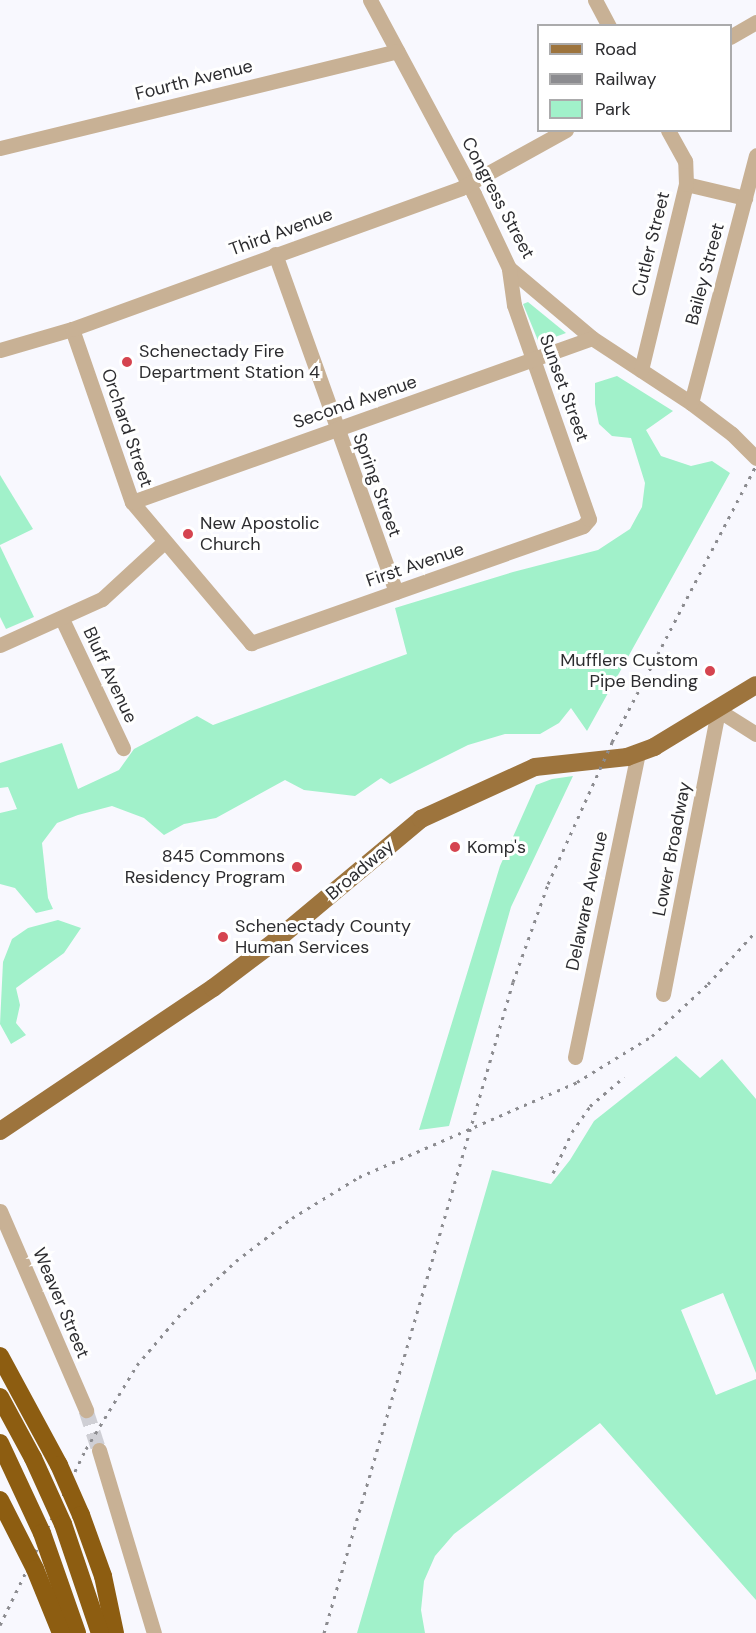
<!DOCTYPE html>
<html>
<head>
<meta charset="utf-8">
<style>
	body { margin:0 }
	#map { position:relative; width:756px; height:1633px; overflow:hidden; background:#f8f8fe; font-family:"DM Sans",sans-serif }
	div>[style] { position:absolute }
	.green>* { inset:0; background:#a1f1ca }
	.minor-tunnel>* { height:15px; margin-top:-7.5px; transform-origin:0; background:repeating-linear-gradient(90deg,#cfcfd5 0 15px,transparent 0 23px) }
	.minor>* { height:15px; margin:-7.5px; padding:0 7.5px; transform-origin:7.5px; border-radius:7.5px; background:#c8b195 }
	.major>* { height:18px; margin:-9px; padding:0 9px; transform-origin:9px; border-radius:9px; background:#9d743d }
	.rail>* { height:3px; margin-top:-1.5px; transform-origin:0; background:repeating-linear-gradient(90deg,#8c8c90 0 3px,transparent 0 9px) }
	.highway-bridge>* { height:18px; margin:-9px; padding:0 9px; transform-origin:9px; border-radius:9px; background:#8d5d11 }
	.dots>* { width:16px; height:16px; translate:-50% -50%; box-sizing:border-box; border:3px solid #fff; border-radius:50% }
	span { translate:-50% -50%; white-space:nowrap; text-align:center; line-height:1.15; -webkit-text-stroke:6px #fff; paint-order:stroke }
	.street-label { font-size:18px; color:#2d2d30 }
	.poi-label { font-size:18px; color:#2d2d30 }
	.left { translate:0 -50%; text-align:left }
	.right { translate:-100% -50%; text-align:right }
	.legend { position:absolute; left:537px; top:24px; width:195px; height:108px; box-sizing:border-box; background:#fff; border:2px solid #ababac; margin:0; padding:8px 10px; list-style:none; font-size:18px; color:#2d2d30 }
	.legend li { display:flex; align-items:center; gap:12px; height:30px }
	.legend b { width:30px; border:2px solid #ababac }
</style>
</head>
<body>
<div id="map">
	<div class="green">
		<div style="clip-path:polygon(528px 302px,566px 333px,539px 343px,523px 304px)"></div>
		<div style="clip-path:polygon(617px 376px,673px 411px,646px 430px,661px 456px,691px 466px,712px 461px,730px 473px,587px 731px,571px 708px,559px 723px,540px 734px,505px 734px,468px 745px,390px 784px,381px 778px,355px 796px,304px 790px,285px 780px,216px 818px,184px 824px,164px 835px,144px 818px,112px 806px,78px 815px,57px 823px,42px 843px,48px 898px,53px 909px,36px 913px,15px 888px,0 884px,0 813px,17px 809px,8px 787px,0 788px,0 763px,62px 743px,78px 789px,119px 770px,134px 749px,197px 716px,213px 725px,407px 654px,395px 608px,513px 572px,598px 550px,630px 529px,642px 507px,645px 483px,631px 438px,612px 436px,599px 424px,595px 404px,595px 383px)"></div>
		<div style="clip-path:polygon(0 475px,33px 529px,0 545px)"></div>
		<div style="clip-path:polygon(0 546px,34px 617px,6px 629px,0 617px)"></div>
		<div style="clip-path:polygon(573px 776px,511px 907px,449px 1126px,419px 1130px,500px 866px,536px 785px,552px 779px)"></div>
		<div style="clip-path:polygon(58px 920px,81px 928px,64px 953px,16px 988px,20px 1005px,16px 1023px,26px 1035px,11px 1044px,0 1024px,3px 962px,12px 939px,28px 928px)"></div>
		<div style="clip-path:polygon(676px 1056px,700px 1078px,722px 1059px,756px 1099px,756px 1373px,723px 1293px,681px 1310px,716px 1395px,756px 1379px,756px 1600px,600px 1423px,454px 1534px,435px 1556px,424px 1581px,421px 1610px,425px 1633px,357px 1633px,492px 1170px,551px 1184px,570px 1160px,594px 1121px)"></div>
	</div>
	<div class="minor-tunnel">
		<div style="left:86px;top:1410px;width:42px;rotate:72deg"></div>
	</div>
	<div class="minor">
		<div style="left:370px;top:0;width:220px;rotate:61.8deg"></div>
		<div style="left:474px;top:194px;width:82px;rotate:64.7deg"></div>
		<div style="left:509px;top:268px;width:109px;rotate:40.1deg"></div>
		<div style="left:592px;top:338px;width:118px;rotate:33.3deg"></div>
		<div style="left:691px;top:403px;width:51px;rotate:37.1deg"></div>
		<div style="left:732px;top:434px;width:34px;rotate:45deg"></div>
		<div style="left:595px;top:0;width:30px;rotate:62deg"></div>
		<div style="left:730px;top:37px;width:30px;rotate:-30deg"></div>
		<div style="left:0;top:148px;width:409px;rotate:-13.7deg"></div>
		<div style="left:686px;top:184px;width:61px;rotate:13.3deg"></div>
		<div style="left:275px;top:254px;width:359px;rotate:70.3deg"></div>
		<div style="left:72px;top:329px;width:183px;rotate:70.9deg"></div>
		<div style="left:132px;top:502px;width:185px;rotate:49.8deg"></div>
		<div style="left:251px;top:643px;width:352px;rotate:-19.4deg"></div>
		<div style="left:583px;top:526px;width:9px;rotate:-49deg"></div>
		<div style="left:589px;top:519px;width:227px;rotate:-109.3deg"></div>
		<div style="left:514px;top:305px;width:37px;rotate:-98deg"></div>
		<div style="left:0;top:350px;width:75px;rotate:-16.3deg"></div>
		<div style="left:72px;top:329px;width:414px;rotate:-19.9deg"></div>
		<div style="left:461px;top:188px;width:120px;rotate:-28.9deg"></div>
		<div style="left:641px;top:370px;width:191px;rotate:-76.4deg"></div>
		<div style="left:686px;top:184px;width:23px;rotate:-92deg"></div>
		<div style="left:685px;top:161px;width:35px;rotate:-119deg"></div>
		<div style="left:691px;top:403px;width:256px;rotate:-75.3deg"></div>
		<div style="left:132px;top:502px;width:488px;rotate:-19.6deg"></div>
		<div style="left:62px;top:619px;width:143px;rotate:64.7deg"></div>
		<div style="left:0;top:645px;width:112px;rotate:-24.3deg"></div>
		<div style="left:102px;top:599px;width:84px;rotate:-42.6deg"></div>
		<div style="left:663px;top:994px;width:289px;rotate:-79deg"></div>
		<div style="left:718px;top:710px;width:45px;rotate:32.3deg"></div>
		<div style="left:575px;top:1057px;width:309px;rotate:-78.3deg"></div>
		<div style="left:0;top:1211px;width:217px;rotate:66.6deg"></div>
		<div style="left:99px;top:1450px;width:191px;rotate:73.3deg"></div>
	</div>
	<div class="major">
		<div style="left:0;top:1131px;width:257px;rotate:-33.9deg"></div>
		<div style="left:213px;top:988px;width:76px;rotate:-37deg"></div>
		<div style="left:274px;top:942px;width:192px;rotate:-39.9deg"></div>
		<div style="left:421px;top:819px;width:125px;rotate:-24.5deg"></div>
		<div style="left:535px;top:767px;width:93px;rotate:-6.2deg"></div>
		<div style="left:627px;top:757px;width:29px;rotate:-20deg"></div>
		<div style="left:654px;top:747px;width:119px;rotate:-31.3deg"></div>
	</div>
	<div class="rail">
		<div style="left:553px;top:1173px;width:45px;rotate:-65.1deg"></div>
		<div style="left:572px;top:1132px;width:32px;rotate:-55deg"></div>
		<div style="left:590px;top:1106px;width:45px;rotate:-40.5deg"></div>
		<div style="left:0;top:1625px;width:196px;rotate:-64deg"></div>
		<div style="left:86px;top:1449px;width:98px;rotate:-58.7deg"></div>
		<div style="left:137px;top:1365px;width:72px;rotate:-49.5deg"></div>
		<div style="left:184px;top:1310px;width:71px;rotate:-43.3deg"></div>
		<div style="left:236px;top:1261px;width:71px;rotate:-37.5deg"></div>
		<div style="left:292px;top:1218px;width:79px;rotate:-31.5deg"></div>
		<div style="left:359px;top:1177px;width:238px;rotate:-23.5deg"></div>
		<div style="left:577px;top:1082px;width:88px;rotate:-31.5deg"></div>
		<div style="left:652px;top:1036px;width:76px;rotate:-42.9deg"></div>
		<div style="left:708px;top:984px;width:72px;rotate:-47.8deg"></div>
		<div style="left:324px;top:1633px;width:678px;rotate:-73.81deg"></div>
		<div style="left:513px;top:982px;width:104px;rotate:-70.3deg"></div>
		<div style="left:548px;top:884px;width:156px;rotate:-65.7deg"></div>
		<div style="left:612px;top:742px;width:312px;rotate:-62.5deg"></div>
	</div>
	<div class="highway-bridge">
		<div style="left:0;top:1356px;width:124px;rotate:61.6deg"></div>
		<div style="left:59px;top:1465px;width:55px;rotate:66.3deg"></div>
		<div style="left:81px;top:1515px;width:65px;rotate:70.2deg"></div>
		<div style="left:103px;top:1576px;width:58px;rotate:78.1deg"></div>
		<div style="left:0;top:1397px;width:69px;rotate:61.6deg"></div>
		<div style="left:33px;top:1458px;width:72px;rotate:65.6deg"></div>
		<div style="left:63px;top:1524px;width:115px;rotate:71.3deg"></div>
		<div style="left:0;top:1443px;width:99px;rotate:65deg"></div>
		<div style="left:42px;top:1533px;width:106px;rotate:70.7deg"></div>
		<div style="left:0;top:1500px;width:77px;rotate:63.1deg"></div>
		<div style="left:35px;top:1569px;width:69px;rotate:67.9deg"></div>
	</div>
	<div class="dots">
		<div style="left:127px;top:362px;background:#d5444f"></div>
		<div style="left:188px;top:534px;background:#d5444f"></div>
		<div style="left:710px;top:671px;background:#d5444f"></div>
		<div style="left:455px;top:847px;background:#d5444f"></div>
		<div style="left:297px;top:867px;background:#d5444f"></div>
		<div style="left:223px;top:937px;background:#d5444f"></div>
	</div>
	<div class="street-label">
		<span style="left:194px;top:80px;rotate:-14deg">Fourth Avenue</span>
		<span style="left:498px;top:198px;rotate:62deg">Congress Street</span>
		<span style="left:281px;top:232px;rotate:-20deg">Third Avenue</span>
		<span style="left:651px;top:244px;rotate:-76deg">Cutler Street</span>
		<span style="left:705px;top:274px;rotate:-75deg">Bailey Street</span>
		<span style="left:564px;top:388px;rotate:70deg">Sunset Street</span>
		<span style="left:355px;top:402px;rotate:-19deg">Second Avenue</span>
		<span style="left:127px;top:428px;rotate:71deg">Orchard Street</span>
		<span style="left:377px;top:485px;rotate:70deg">Spring Street</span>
		<span style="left:415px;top:565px;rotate:-19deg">First Avenue</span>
		<span style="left:110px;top:675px;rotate:65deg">Bluff Avenue</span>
		<span style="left:672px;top:849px;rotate:-79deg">Lower Broadway</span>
		<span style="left:360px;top:870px;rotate:-40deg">Broadway</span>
		<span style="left:587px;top:901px;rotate:-78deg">Delaware Avenue</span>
		<span style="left:61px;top:1303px;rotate:67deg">Weaver Street</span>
	</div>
	<div class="poi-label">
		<span class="left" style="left:139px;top:362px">Schenectady Fire<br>Department Station 4</span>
		<span class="left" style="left:200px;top:534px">New Apostolic<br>Church</span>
		<span class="right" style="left:698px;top:671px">Mufflers Custom<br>Pipe Bending</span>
		<span class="left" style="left:467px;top:847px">Komp's</span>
		<span class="right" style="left:285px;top:867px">845 Commons<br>Residency Program</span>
		<span class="left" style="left:235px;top:937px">Schenectady County<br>Human Services</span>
	</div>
	<ul class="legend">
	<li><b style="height:8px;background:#9d743d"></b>Road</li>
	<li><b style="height:8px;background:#8c8c90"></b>Railway</li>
	<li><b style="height:16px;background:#a1f1ca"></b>Park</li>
	</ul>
</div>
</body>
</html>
